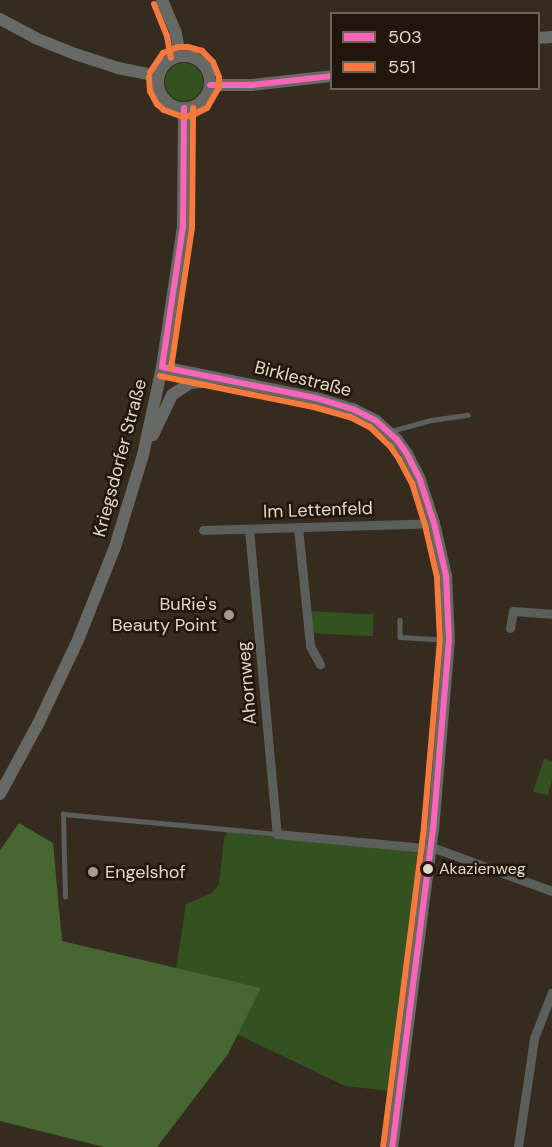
<!DOCTYPE html>
<html>
<head>
<meta charset="utf-8">
<style>
	body { margin:0 }
	#map { position:relative; width:552px; height:1147px; overflow:hidden; background:#362b1f; font-family:"DM Sans",sans-serif }
	div>[style] { position:absolute }
	.green>* { inset:0; background:#33521f; transform-origin:0 0 }
	.round { border-radius:50% }
	.forest>* { inset:0; background:#466632 }
	.lane>* { height:4.5px; margin:-2.25px; padding:0 2.25px; transform-origin:2.25px; border-radius:2.25px; background:#5b5f5b }
	.street>* { height:9px; margin:-4.5px; padding:0 4.5px; transform-origin:4.5px; border-radius:4.5px; background:#5b5f5b }
	.secondary>* { height:12px; margin:-6px; padding:0 6px; transform-origin:6px; border-radius:6px; background:#666966 }
	.secondary>.ring { margin:-6px; padding:0; box-sizing:content-box; background:none; border:12px solid #666966; border-radius:50% }
	.bus-1>* { height:6px; margin:-3px; padding:0 3px; transform-origin:3px; border-radius:3px; background:#fa66b7 }
	.bus-2>* { height:6px; margin:-3px; padding:0 3px; transform-origin:3px; border-radius:3px; background:#f6793e }
	.dots>* { width:16px; height:16px; translate:-50% -50%; box-sizing:border-box; border:3px solid #20160c; border-radius:50% }
	span { translate:-50% -50%; white-space:nowrap; text-align:center; line-height:1.15; -webkit-text-stroke:5px #20160c; paint-order:stroke }
	.bus-label { font-size:16px; color:#e3d5c8 }
	.left { translate:0 -50%; text-align:left }
	.street-label { font-size:18px; color:#e3d5c8 }
	.poi-label { font-size:18px; color:#e3d5c8 }
	.right { translate:-100% -50%; text-align:right }
	.legend { position:absolute; left:330px; top:12px; width:210px; height:78px; box-sizing:border-box; background:#20160c; border:2px solid #6e6257; margin:0; padding:8px 10px; list-style:none; font-size:18px; color:#e3d5c8 }
	.legend li { display:flex; align-items:center; gap:12px; height:30px }
	.legend b { width:30px; border:2px solid #6e6257 }
</style>
</head>
<body>
<div id="map">
	<div class="green">
		<div class="round" style="left:165px;top:63px;width:38px;height:38px"></div>
		<div style="left:309px;top:611px;width:65px;height:22px;rotate:3deg"></div>
		<div style="clip-path:polygon(544px 759px,552px 761px,552px 779px,548px 795px,533px 792px)"></div>
		<div style="clip-path:polygon(227px 832px,420px 853px,390px 1091px,345px 1086px,237px 1034px,261px 988px,176px 969px,186px 904px,212px 893px,219px 884px,224px 839px)"></div>
	</div>
	<div class="forest">
		<div style="clip-path:polygon(19px 823px,53px 843px,62px 941px,261px 988px,228px 1054px,157px 1147px,104px 1147px,0 1121px,0 850px)"></div>
	</div>
	<div class="lane">
		<div style="left:391px;top:431px;width:41px;rotate:-15.4deg"></div>
		<div style="left:431px;top:420px;width:37px;rotate:-8deg"></div>
		<div style="left:400px;top:620px;width:17px;rotate:90deg"></div>
		<div style="left:400px;top:637px;width:49px;rotate:3.5deg"></div>
		<div style="left:65px;top:897px;width:83px;rotate:-91.4deg"></div>
		<div style="left:63px;top:814px;width:215px;rotate:5.3deg"></div>
	</div>
	<div class="street">
		<div style="left:298px;top:527px;width:120px;rotate:84.2deg"></div>
		<div style="left:310px;top:646px;width:21px;rotate:61deg"></div>
		<div style="left:249px;top:529px;width:306px;rotate:84.8deg"></div>
		<div style="left:277px;top:834px;width:161px;rotate:5.4deg"></div>
		<div style="left:437px;top:849px;width:122px;rotate:20.1deg"></div>
		<div style="left:203px;top:530px;width:231px;rotate:-1.7deg"></div>
		<div style="left:510px;top:628px;width:17px;rotate:-80deg"></div>
		<div style="left:513px;top:611px;width:39px;rotate:4deg"></div>
		<div style="left:518px;top:1147px;width:110px;rotate:-81.6deg"></div>
		<div style="left:534px;top:1038px;width:49px;rotate:-68.6deg"></div>
	</div>
	<div class="secondary">
		<div style="left:162px;top:0;width:36px;rotate:67deg"></div>
		<div style="left:176px;top:33px;width:23px;rotate:80deg"></div>
		<div style="left:0;top:19px;width:40px;rotate:28deg"></div>
		<div style="left:35px;top:38px;width:43px;rotate:21.8deg"></div>
		<div style="left:75px;top:54px;width:45px;rotate:18deg"></div>
		<div style="left:118px;top:68px;width:41px;rotate:11.3deg"></div>
		<div style="left:538px;top:38px;width:14px;rotate:-4deg"></div>
		<div class="ring" style="left:158px;top:56px;width:40px;height:40px"></div>
		<div style="left:210px;top:85px;width:41px"></div>
		<div style="left:251px;top:85px;width:81px;rotate:-6.3deg"></div>
		<div style="left:162px;top:367px;width:157px;rotate:11.4deg"></div>
		<div style="left:316px;top:398px;width:39px;rotate:17deg"></div>
		<div style="left:353px;top:409px;width:25px;rotate:27deg"></div>
		<div style="left:375px;top:420px;width:30px;rotate:42deg"></div>
		<div style="left:397px;top:440px;width:17px;rotate:54deg"></div>
		<div style="left:407px;top:454px;width:29px;rotate:63deg"></div>
		<div style="left:420px;top:480px;width:45px;rotate:72deg"></div>
		<div style="left:434px;top:523px;width:54px;rotate:77.2deg"></div>
		<div style="left:446px;top:576px;width:64px;rotate:87.3deg"></div>
		<div style="left:449px;top:640px;width:190px;rotate:94.8deg"></div>
		<div style="left:433px;top:829px;width:321px;rotate:97.3deg"></div>
		<div style="left:153px;top:435px;width:44px;rotate:-64.6deg"></div>
		<div style="left:172px;top:395px;width:22px;rotate:-34deg"></div>
		<div style="left:190px;top:383px;width:21px;rotate:-5deg"></div>
		<div style="left:0;top:794px;width:80px;rotate:-61.5deg"></div>
		<div style="left:38px;top:724px;width:93px;rotate:-64.5deg"></div>
		<div style="left:78px;top:640px;width:100px;rotate:-68.3deg"></div>
		<div style="left:115px;top:547px;width:96px;rotate:-73.1deg"></div>
		<div style="left:143px;top:455px;width:90px;rotate:-77.8deg"></div>
		<div style="left:162px;top:367px;width:142px;rotate:-81.5deg"></div>
		<div style="left:183px;top:227px;width:119px;rotate:-89.5deg"></div>
	</div>
	<div class="bus-1">
		<div style="left:210px;top:85px;width:41px"></div>
		<div style="left:251px;top:85px;width:81px;rotate:-6.3deg"></div>
		<div style="left:162px;top:367px;width:157px;rotate:11.4deg"></div>
		<div style="left:316px;top:398px;width:39px;rotate:17deg"></div>
		<div style="left:353px;top:409px;width:25px;rotate:27deg"></div>
		<div style="left:375px;top:420px;width:30px;rotate:42deg"></div>
		<div style="left:397px;top:440px;width:17px;rotate:54deg"></div>
		<div style="left:407px;top:454px;width:29px;rotate:63deg"></div>
		<div style="left:420px;top:480px;width:45px;rotate:72deg"></div>
		<div style="left:434px;top:523px;width:54px;rotate:77.2deg"></div>
		<div style="left:446px;top:576px;width:64px;rotate:87.3deg"></div>
		<div style="left:449px;top:640px;width:190px;rotate:94.8deg"></div>
		<div style="left:433px;top:829px;width:321px;rotate:97.3deg"></div>
		<div style="left:162px;top:367px;width:142px;rotate:-81.5deg"></div>
		<div style="left:183px;top:227px;width:119px;rotate:-89.5deg"></div>
	</div>
	<div class="bus-2">
		<div style="left:154px;top:4px;width:35px;rotate:68deg"></div>
		<div style="left:167px;top:36px;width:22px;rotate:80deg"></div>
		<div style="left:149px;top:77px;width:14px;rotate:86deg"></div>
		<div style="left:150px;top:91px;width:15px;rotate:62deg"></div>
		<div style="left:157px;top:104px;width:9px;rotate:41deg"></div>
		<div style="left:164px;top:110px;width:20px;rotate:20deg"></div>
		<div style="left:183px;top:117px;width:10px;rotate:-11deg"></div>
		<div style="left:193px;top:115px;width:16px;rotate:-27deg"></div>
		<div style="left:207px;top:108px;width:24px;rotate:-60deg"></div>
		<div style="left:219px;top:87px;width:10px;rotate:-90deg"></div>
		<div style="left:219px;top:77px;width:16px;rotate:-112deg"></div>
		<div style="left:213px;top:62px;width:16px;rotate:-135deg"></div>
		<div style="left:202px;top:51px;width:15px;rotate:-164deg"></div>
		<div style="left:188px;top:47px;width:10px;rotate:180deg"></div>
		<div style="left:178px;top:47px;width:16px;rotate:158deg"></div>
		<div style="left:163px;top:53px;width:23px;rotate:124deg"></div>
		<div style="left:171px;top:368px;width:142px;rotate:-81.5deg"></div>
		<div style="left:192px;top:228px;width:120px;rotate:-89.5deg"></div>
		<div style="left:160px;top:376px;width:157px;rotate:11.4deg"></div>
		<div style="left:314px;top:407px;width:37px;rotate:16deg"></div>
		<div style="left:350px;top:417px;width:22px;rotate:27deg"></div>
		<div style="left:370px;top:427px;width:28px;rotate:44deg"></div>
		<div style="left:390px;top:446px;width:16px;rotate:55deg"></div>
		<div style="left:399px;top:459px;width:27px;rotate:62deg"></div>
		<div style="left:412px;top:483px;width:44px;rotate:72.8deg"></div>
		<div style="left:425px;top:525px;width:53px;rotate:77deg"></div>
		<div style="left:437px;top:577px;width:63px;rotate:87.3deg"></div>
		<div style="left:440px;top:640px;width:189px;rotate:94.9deg"></div>
		<div style="left:424px;top:828px;width:321px;rotate:97.3deg"></div>
	</div>
	<div class="dots">
		<div style="left:229px;top:615px;background:#a69a8d"></div>
		<div style="left:428px;top:869px;background:#e3d5c8"></div>
		<div style="left:93px;top:872px;background:#a69a8d"></div>
	</div>
	<div class="bus-label">
		<span class="left" style="left:439px;top:869px">Akazienweg</span>
	</div>
	<div class="street-label">
		<span style="left:303px;top:379px;rotate:14deg">Birklestraße</span>
		<span style="left:120px;top:458px;rotate:-75deg">Kriegsdorfer Straße</span>
		<span style="left:318px;top:510px;rotate:-2deg">Im Lettenfeld</span>
		<span style="left:247px;top:683px;rotate:-95deg">Ahornweg</span>
	</div>
	<div class="poi-label">
		<span class="right" style="left:217px;top:615px">BuRie's<br>Beauty Point</span>
		<span class="left" style="left:105px;top:872px">Engelshof</span>
	</div>
	<ul class="legend">
	<li><b style="height:8px;background:#fa66b7"></b>503</li>
	<li><b style="height:8px;background:#f6793e"></b>551</li>
	</ul>
</div>
</body>
</html>
